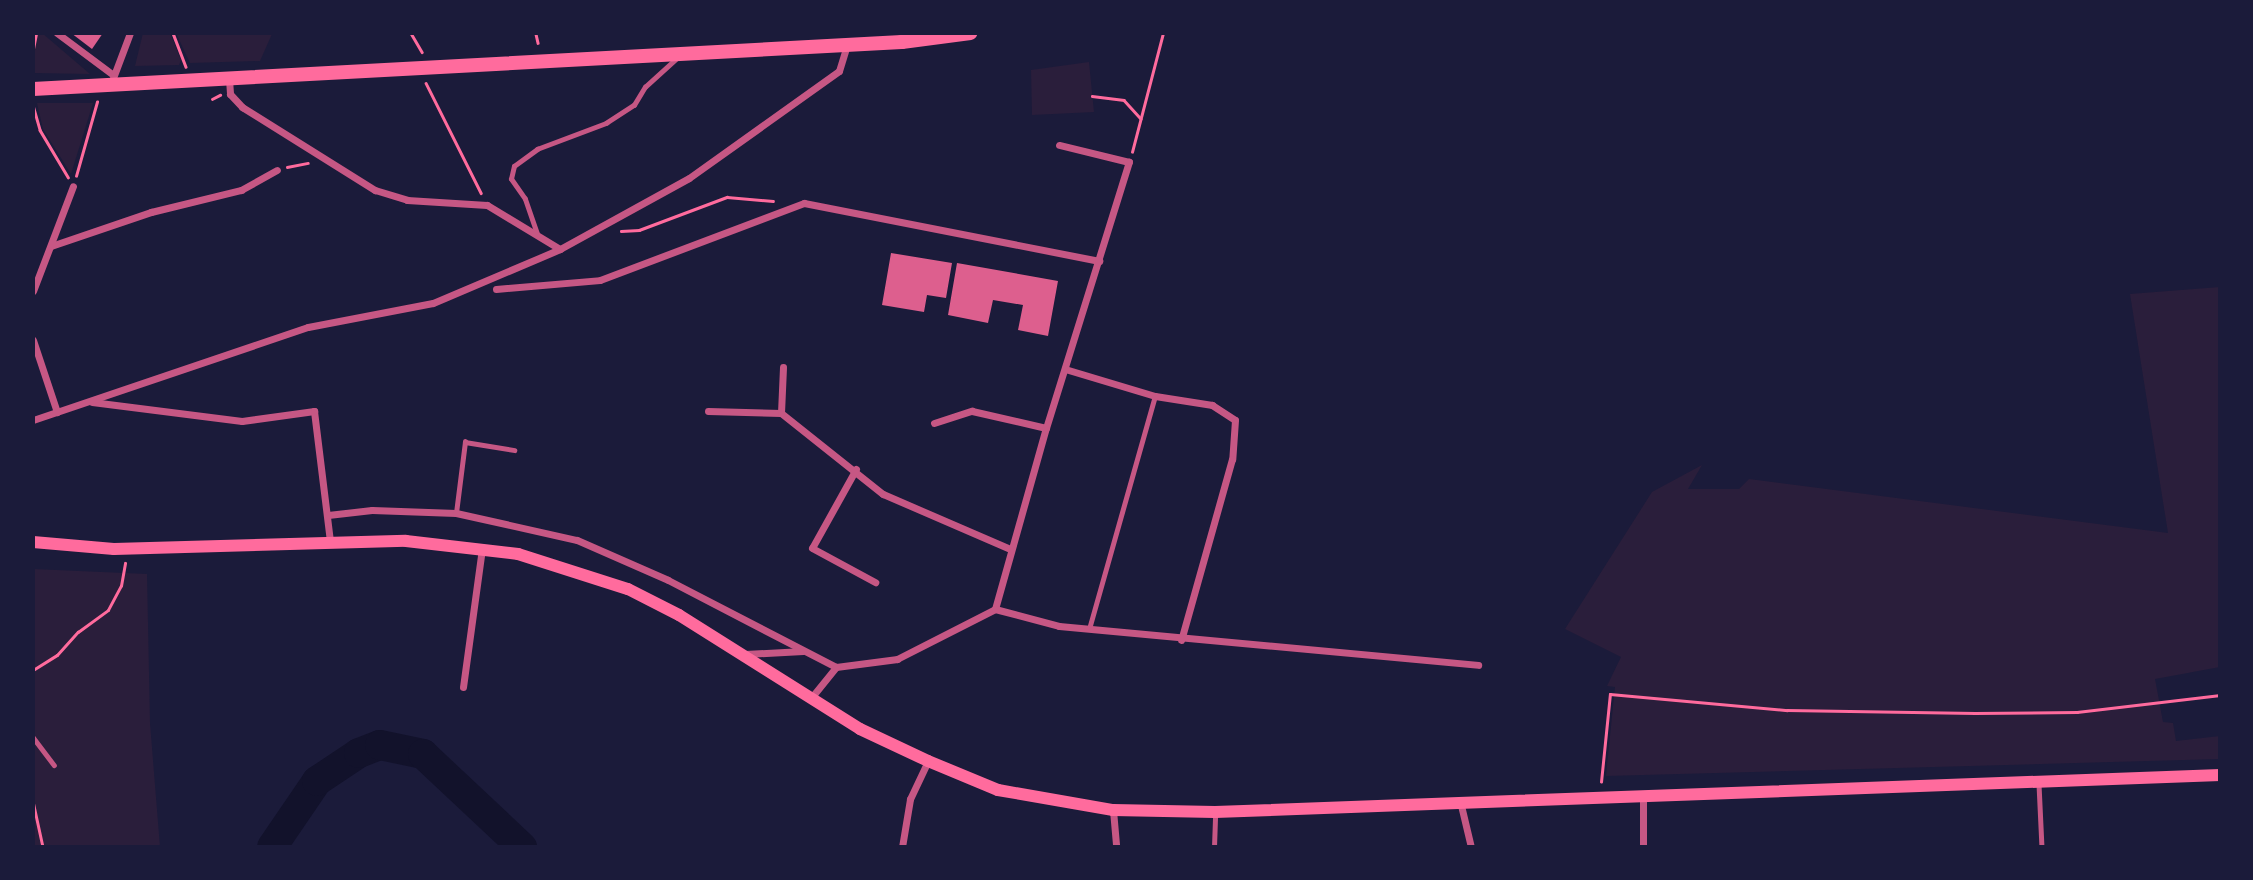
<!DOCTYPE html>
<html>
<head>
<meta charset="utf-8">
<style>
	body { margin:0 }
	#map { position:relative; width:2253px; height:880px; overflow:hidden; background:#1b1b3a; font-family:"Roboto Serif",serif }
	div>[style] { position:absolute }
	.green>* { inset:0; background:#2a1e3b }
	.river>* { height:30px; margin:-15px; padding:0 15px; transform-origin:15px; border-radius:15px; background:#12122b }
	.building>* { inset:0; background:#dd5f8e }
	.path>* { height:2.5px; margin:-1.25px; padding:0 1.25px; transform-origin:1.25px; border-radius:1.25px; background:#ff6b9d }
	.service>* { height:4.5px; margin:-2.25px; padding:0 2.25px; transform-origin:2.25px; border-radius:2.25px; background:#c65784 }
	.minor>* { height:7px; margin:-3.5px; padding:0 3.5px; transform-origin:3.5px; border-radius:3.5px; background:#c65784 }
	.secondary>* { height:12px; margin:-6px; padding:0 6px; transform-origin:6px; border-radius:6px; background:#ff6b9d }
	.primary>* { height:14px; margin:-7px; padding:0 7px; transform-origin:7px; border-radius:7px; background:#ff6b9d }
	span { translate:-50% -50%; white-space:nowrap; text-align:center; line-height:1.15; -webkit-text-stroke:7px #1b1b3a; paint-order:stroke }
	.frame { position:absolute; inset:0; border:35px solid #1b1b3a; pointer-events:none }
</style>
</head>
<body>
<div id="map">
	<div class="green">
		<div style="clip-path:polygon(33px 33px,42px 33px,90px 74px,33px 73px)"></div>
		<div style="clip-path:polygon(143px 33px,170px 33px,181px 60px,179px 65px,135px 66px)"></div>
		<div style="clip-path:polygon(176px 33px,272px 33px,272px 34px,260px 61px,190px 63px)"></div>
		<div style="clip-path:polygon(1089px 62px,1094px 112px,1032px 115px,1031px 70px)"></div>
		<div style="clip-path:polygon(37px 103px,93px 103px,71px 174px,43px 129px)"></div>
		<div style="clip-path:polygon(2220px 287px,2220px 667px,2155px 679px,2163px 722px,2173px 723px,2176px 741px,2220px 736px,2220px 759px,1606px 776px,1615px 687px,1607px 686px,1621px 657px,1565px 629px,1652px 492px,1702px 465px,1688px 489px,1739px 489px,1749px 479px,2168px 533px,2130px 294px)"></div>
		<div style="clip-path:polygon(33px 569px,147px 574px,150px 723px,160px 847px,33px 847px)"></div>
	</div>
	<div class="river">
		<div style="left:272px;top:847px;width:80px;rotate:-55.7deg"></div>
		<div style="left:317px;top:781px;width:50px;rotate:-33.7deg"></div>
		<div style="left:359px;top:753px;width:22px;rotate:-21deg"></div>
		<div style="left:380px;top:745px;width:44px;rotate:11.8deg"></div>
		<div style="left:423px;top:754px;width:136px;rotate:43.2deg"></div>
	</div>
	<div class="building">
		<div style="clip-path:polygon(71px 33px,103px 33px,92px 49px)"></div>
		<div style="clip-path:polygon(891px 253px,952px 263px,946px 298px,927px 295px,924px 312px,882px 305px)"></div>
		<div style="clip-path:polygon(957px 263px,1058px 281px,1048px 336px,1018px 330px,1023px 305px,993px 300px,988px 323px,948px 315px)"></div>
	</div>
	<div class="path">
		<div style="left:173px;top:33px;width:36px;rotate:69deg"></div>
		<div style="left:411px;top:33px;width:22px;rotate:60deg"></div>
		<div style="left:536px;top:34px;width:9px;rotate:77deg"></div>
		<div style="left:33px;top:49px;width:16px;rotate:-79deg"></div>
		<div style="left:426px;top:83px;width:123px;rotate:63.4deg"></div>
		<div style="left:1092px;top:96px;width:32px;rotate:7deg"></div>
		<div style="left:1124px;top:100px;width:25px;rotate:48deg"></div>
		<div style="left:212px;top:99px;width:9px;rotate:-27deg"></div>
		<div style="left:33px;top:105px;width:26px;rotate:74deg"></div>
		<div style="left:40px;top:130px;width:55px;rotate:59.2deg"></div>
		<div style="left:1132px;top:152px;width:123px;rotate:-75.4deg"></div>
		<div style="left:287px;top:167px;width:21px;rotate:-11deg"></div>
		<div style="left:76px;top:176px;width:77px;rotate:-74.2deg"></div>
		<div style="left:621px;top:231px;width:18px;rotate:-3deg"></div>
		<div style="left:639px;top:230px;width:94px;rotate:-20.6deg"></div>
		<div style="left:727px;top:197px;width:46px;rotate:5deg"></div>
		<div style="left:33px;top:670px;width:28px;rotate:-32deg"></div>
		<div style="left:57px;top:655px;width:31px;rotate:-48deg"></div>
		<div style="left:78px;top:632px;width:37px;rotate:-36deg"></div>
		<div style="left:108px;top:610px;width:27px;rotate:-62deg"></div>
		<div style="left:121px;top:586px;width:23px;rotate:-80deg"></div>
		<div style="left:1601px;top:782px;width:88px;rotate:-84.2deg"></div>
		<div style="left:1610px;top:694px;width:178px;rotate:5.2deg"></div>
		<div style="left:1787px;top:710px;width:188px;rotate:0.9deg"></div>
		<div style="left:1975px;top:713px;width:102px;rotate:-0.6deg"></div>
		<div style="left:2077px;top:712px;width:144px;rotate:-6.8deg"></div>
		<div style="left:33px;top:801px;width:47px;rotate:77.7deg"></div>
	</div>
	<div class="service">
		<div style="left:537px;top:234px;width:37px;rotate:-109deg"></div>
		<div style="left:525px;top:199px;width:24px;rotate:-125deg"></div>
		<div style="left:511px;top:179px;width:13px;rotate:-77deg"></div>
		<div style="left:514px;top:166px;width:29px;rotate:-36deg"></div>
		<div style="left:537px;top:149px;width:74px;rotate:-20.6deg"></div>
		<div style="left:606px;top:123px;width:33px;rotate:-33deg"></div>
		<div style="left:634px;top:105px;width:21px;rotate:-59deg"></div>
		<div style="left:645px;top:87px;width:43px;rotate:-42.2deg"></div>
		<div style="left:456px;top:513px;width:72px;rotate:-82.8deg"></div>
		<div style="left:465px;top:442px;width:50px;rotate:9.3deg"></div>
		<div style="left:1089px;top:629px;width:242px;rotate:-74.2deg"></div>
		<div style="left:33px;top:737px;width:35px;rotate:53deg"></div>
		<div style="left:2039px;top:784px;width:63px;rotate:87.3deg"></div>
		<div style="left:1214px;top:847px;width:34px;rotate:-88deg"></div>
	</div>
	<div class="minor">
		<div style="left:57px;top:33px;width:69px;rotate:36.7deg"></div>
		<div style="left:113px;top:78px;width:48px;rotate:-69.3deg"></div>
		<div style="left:229px;top:79px;width:15px;rotate:86deg"></div>
		<div style="left:230px;top:94px;width:18px;rotate:47deg"></div>
		<div style="left:242px;top:107px;width:157px;rotate:32deg"></div>
		<div style="left:375px;top:190px;width:34px;rotate:17deg"></div>
		<div style="left:407px;top:200px;width:80px;rotate:3.6deg"></div>
		<div style="left:487px;top:205px;width:85px;rotate:31.1deg"></div>
		<div style="left:51px;top:246px;width:106px;rotate:-18.8deg"></div>
		<div style="left:151px;top:212px;width:93px;rotate:-13.7deg"></div>
		<div style="left:241px;top:190px;width:41px;rotate:-29.1deg"></div>
		<div style="left:496px;top:289px;width:104px;rotate:-4.9deg"></div>
		<div style="left:600px;top:280px;width:218px;rotate:-20.7deg"></div>
		<div style="left:804px;top:203px;width:301px;rotate:11.1deg"></div>
		<div style="left:33px;top:291px;width:112px;rotate:-69.1deg"></div>
		<div style="left:33px;top:340px;width:76px;rotate:71.6deg"></div>
		<div style="left:1065px;top:369px;width:94px;rotate:16.7deg"></div>
		<div style="left:1155px;top:396px;width:58px;rotate:9deg"></div>
		<div style="left:1212px;top:405px;width:27px;rotate:33deg"></div>
		<div style="left:1235px;top:420px;width:39px;rotate:94deg"></div>
		<div style="left:1232px;top:459px;width:188px;rotate:105.7deg"></div>
		<div style="left:92px;top:402px;width:151px;rotate:7.2deg"></div>
		<div style="left:242px;top:421px;width:73px;rotate:-7.9deg"></div>
		<div style="left:314px;top:411px;width:132px;rotate:83deg"></div>
		<div style="left:708px;top:411px;width:73px;rotate:1.6deg"></div>
		<div style="left:781px;top:413px;width:130px;rotate:38.5deg"></div>
		<div style="left:883px;top:494px;width:138px;rotate:23.4deg"></div>
		<div style="left:781px;top:413px;width:46px;rotate:-87.5deg"></div>
		<div style="left:33px;top:420px;width:290px;rotate:-18.7deg"></div>
		<div style="left:308px;top:327px;width:127px;rotate:-10.9deg"></div>
		<div style="left:433px;top:303px;width:138px;rotate:-23deg"></div>
		<div style="left:560px;top:249px;width:147px;rotate:-28.8deg"></div>
		<div style="left:689px;top:178px;width:184px;rotate:-35.5deg"></div>
		<div style="left:839px;top:71px;width:27px;rotate:-73deg"></div>
		<div style="left:934px;top:423px;width:40px;rotate:-18deg"></div>
		<div style="left:972px;top:411px;width:76px;rotate:12.9deg"></div>
		<div style="left:856px;top:469px;width:90px;rotate:119.1deg"></div>
		<div style="left:812px;top:548px;width:72px;rotate:28.4deg"></div>
		<div style="left:328px;top:515px;width:44px;rotate:-6.5deg"></div>
		<div style="left:372px;top:510px;width:84px;rotate:2deg"></div>
		<div style="left:456px;top:513px;width:124px;rotate:12.6deg"></div>
		<div style="left:577px;top:540px;width:99px;rotate:23.7deg"></div>
		<div style="left:668px;top:580px;width:189px;rotate:27.4deg"></div>
		<div style="left:836px;top:667px;width:62px;rotate:-7.5deg"></div>
		<div style="left:897px;top:659px;width:110px;rotate:-27deg"></div>
		<div style="left:995px;top:609px;width:188px;rotate:-74.3deg"></div>
		<div style="left:1046px;top:428px;width:279px;rotate:-72.7deg"></div>
		<div style="left:1129px;top:162px;width:72px;rotate:-166.3deg"></div>
		<div style="left:995px;top:609px;width:66px;rotate:14.9deg"></div>
		<div style="left:1059px;top:626px;width:421px;rotate:5.3deg"></div>
		<div style="left:745px;top:654px;width:58px;rotate:-3deg"></div>
		<div style="left:463px;top:687px;width:139px;rotate:-82.2deg"></div>
		<div style="left:811px;top:698px;width:40px;rotate:-51deg"></div>
		<div style="left:1643px;top:795px;width:52px;rotate:90deg"></div>
		<div style="left:1460px;top:801px;width:47px;rotate:76.6deg"></div>
		<div style="left:1113px;top:810px;width:37px;rotate:85deg"></div>
		<div style="left:902px;top:847px;width:49px;rotate:-80.5deg"></div>
		<div style="left:910px;top:799px;width:42px;rotate:-64.7deg"></div>
	</div>
	<div class="secondary">
		<div style="left:33px;top:542px;width:81px;rotate:4.9deg"></div>
		<div style="left:114px;top:549px;width:292px;rotate:-1.6deg"></div>
		<div style="left:406px;top:541px;width:113px;rotate:6.6deg"></div>
		<div style="left:518px;top:554px;width:115px;rotate:17.7deg"></div>
		<div style="left:628px;top:589px;width:57px;rotate:27deg"></div>
		<div style="left:679px;top:615px;width:214px;rotate:32.2deg"></div>
		<div style="left:860px;top:729px;width:75px;rotate:25.2deg"></div>
		<div style="left:928px;top:761px;width:76px;rotate:22.5deg"></div>
		<div style="left:998px;top:790px;width:117px;rotate:9.9deg"></div>
		<div style="left:1113px;top:810px;width:102px;rotate:1.1deg"></div>
		<div style="left:1215px;top:812px;width:1006px;rotate:-2.11deg"></div>
	</div>
	<div class="primary">
		<div style="left:33px;top:89px;width:870px;rotate:-3.1deg"></div>
		<div style="left:902px;top:42px;width:69px;rotate:-7.5deg"></div>
	</div>
	<div class="frame"></div>
</div>
</body>
</html>
